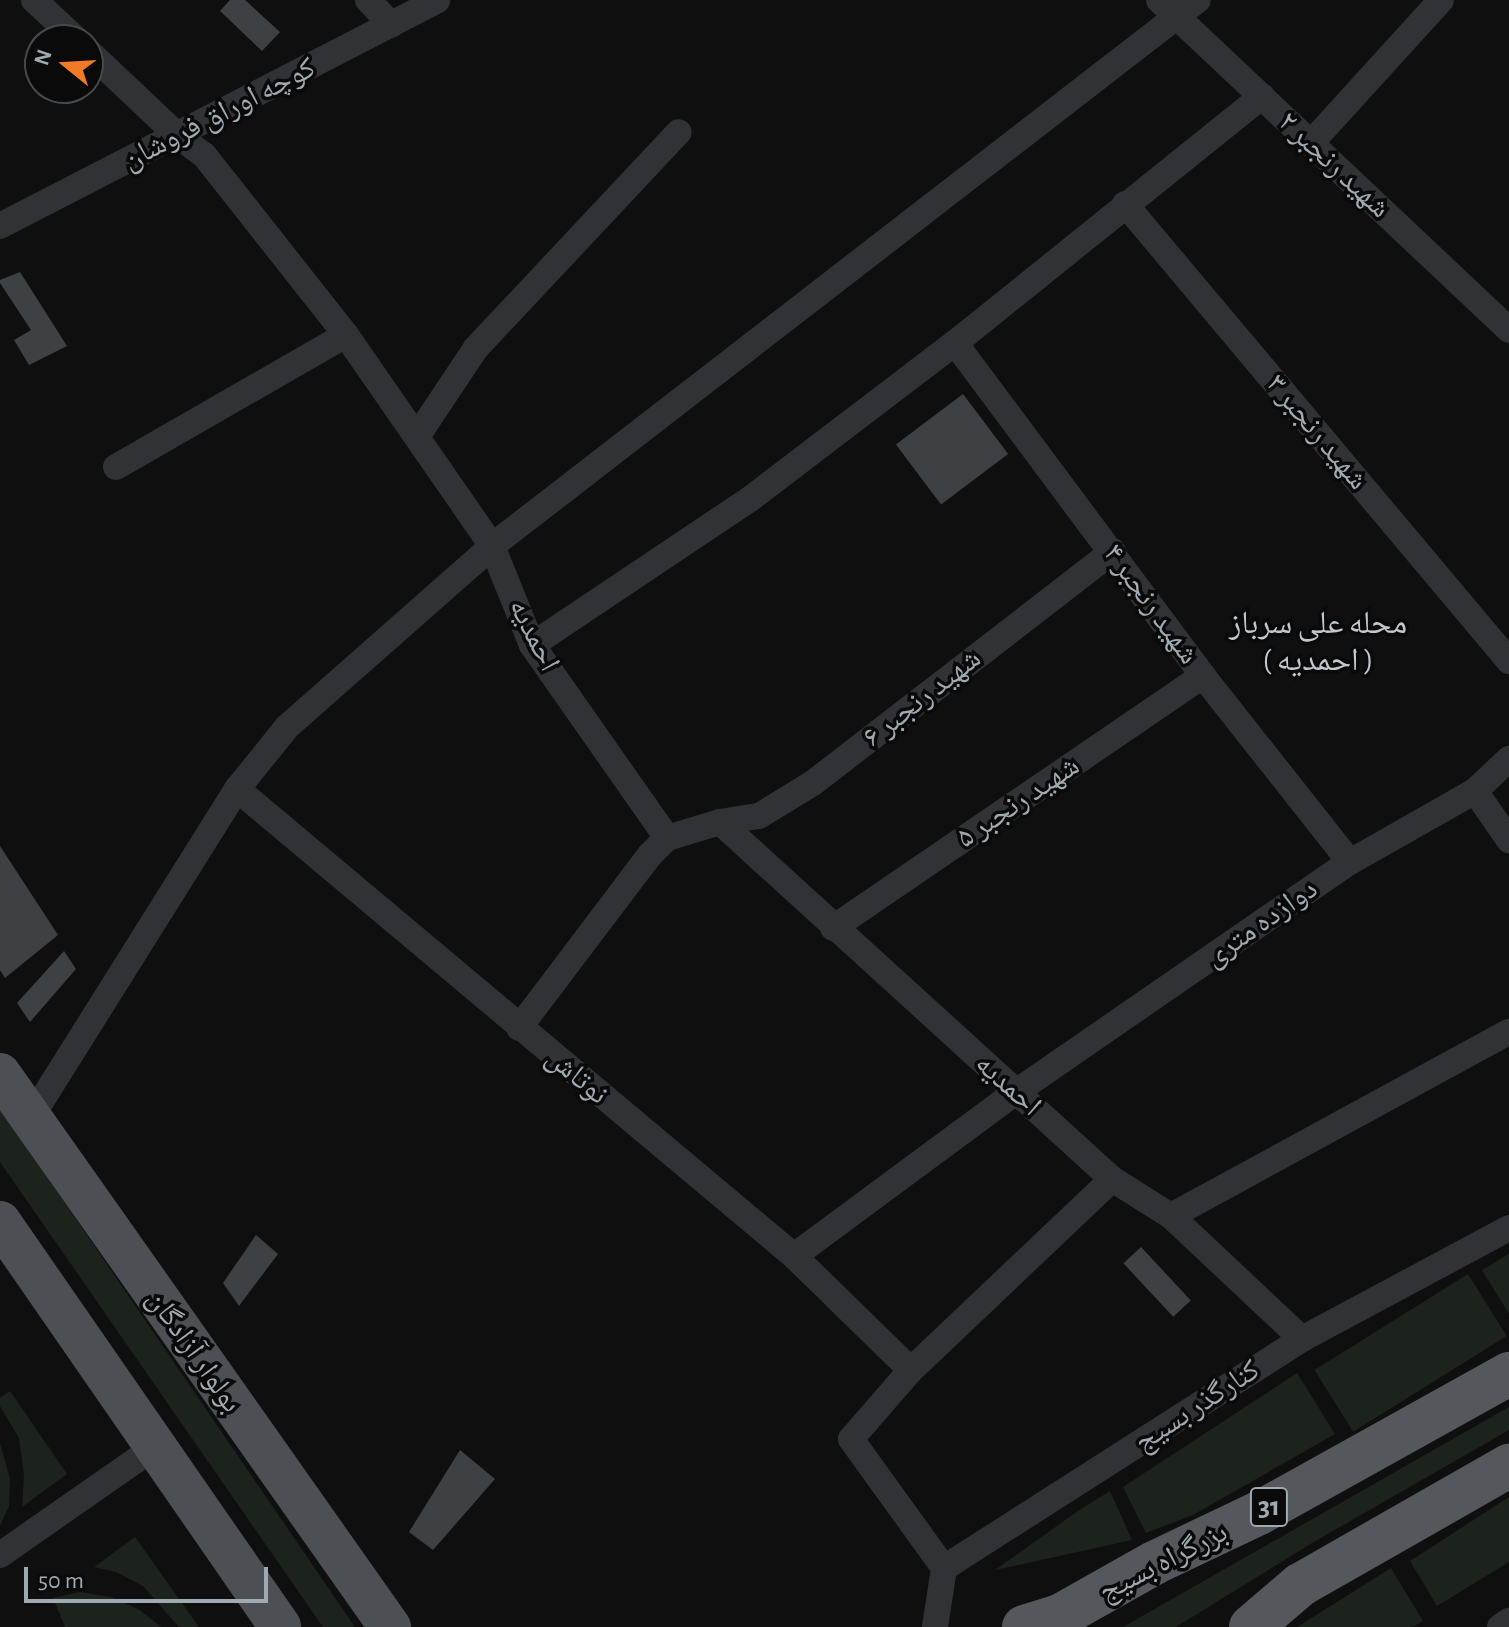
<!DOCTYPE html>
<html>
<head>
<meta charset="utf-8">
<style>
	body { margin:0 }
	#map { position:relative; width:1509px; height:1627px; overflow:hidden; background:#0f0f10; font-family:"Alegreya Sans","Noto Naskh Arabic",sans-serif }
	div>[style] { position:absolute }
	.green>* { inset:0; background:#1c231c; transform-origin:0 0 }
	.building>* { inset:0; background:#3e4143; transform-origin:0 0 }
	.minor>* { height:26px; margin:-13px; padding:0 13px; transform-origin:13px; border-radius:13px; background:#303235 }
	.primary>* { height:42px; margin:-21px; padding:0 21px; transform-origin:21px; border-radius:21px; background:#4c5054 }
	.trunk>* { height:44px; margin:-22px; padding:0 22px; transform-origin:22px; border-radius:22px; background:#54585d }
	span { translate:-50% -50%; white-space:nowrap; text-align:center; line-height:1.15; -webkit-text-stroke:7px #0a0a0b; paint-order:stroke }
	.shield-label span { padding:2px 6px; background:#0a0a0b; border:2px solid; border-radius:6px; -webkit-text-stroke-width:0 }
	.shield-label { font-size:28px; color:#a0aab1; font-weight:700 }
	.street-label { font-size:30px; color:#a0aab1 }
	.neighbourhood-label { font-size:32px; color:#c1c8ce }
	.north { position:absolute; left:24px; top:24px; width:80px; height:80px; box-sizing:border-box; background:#0a0a0b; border:2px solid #464a4d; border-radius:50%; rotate:288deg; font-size:22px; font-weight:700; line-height:32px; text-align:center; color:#a0aab1 }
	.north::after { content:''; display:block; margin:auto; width:28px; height:36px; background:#f07a28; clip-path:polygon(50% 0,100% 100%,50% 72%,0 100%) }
	.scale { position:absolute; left:24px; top:1567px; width:244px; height:36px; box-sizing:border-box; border:4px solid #a0aab1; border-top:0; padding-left:10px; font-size:24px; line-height:28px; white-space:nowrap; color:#a0aab1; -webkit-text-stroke:6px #0a0a0b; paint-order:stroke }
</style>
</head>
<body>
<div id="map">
	<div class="green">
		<div style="clip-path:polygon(0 1108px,355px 1627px,323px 1627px,0 1162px)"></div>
		<div style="clip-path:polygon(1509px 1254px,1509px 1314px,1482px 1270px)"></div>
		<div style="left:1468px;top:1274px;width:73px;height:181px;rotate:58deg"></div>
		<div style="clip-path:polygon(1297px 1373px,1335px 1434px,1193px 1515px,1146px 1533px,1123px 1487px)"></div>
		<div style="clip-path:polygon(10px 1391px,67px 1474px,22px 1507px,24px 1475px,19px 1438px,0 1406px,0 1398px)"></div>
		<div style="clip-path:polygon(1509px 1407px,1509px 1430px,1312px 1543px,1176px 1627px,1123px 1627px)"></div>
		<div style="clip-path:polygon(0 1443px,10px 1479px,9px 1506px,0 1526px)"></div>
		<div style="clip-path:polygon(1110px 1491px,1132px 1540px,995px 1570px,1078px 1511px)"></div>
		<div style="clip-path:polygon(1509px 1497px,1509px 1562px,1437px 1606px,1410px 1561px)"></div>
		<div style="clip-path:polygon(135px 1537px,199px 1627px,179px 1627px,143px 1586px,116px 1572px,94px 1567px)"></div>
		<div style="clip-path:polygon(1391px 1568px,1423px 1621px,1413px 1627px,1297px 1627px)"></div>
		<div style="clip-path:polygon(80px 1592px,111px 1597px,140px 1610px,161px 1627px,65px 1627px,53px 1598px)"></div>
	</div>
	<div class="building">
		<div style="clip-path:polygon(230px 0,245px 0,280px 32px,262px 51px,220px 11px)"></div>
		<div style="clip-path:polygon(20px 272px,67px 346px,29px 365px,14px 340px,31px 330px,0 283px,0 280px)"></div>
		<div style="left:963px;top:394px;width:75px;height:84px;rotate:53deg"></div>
		<div style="clip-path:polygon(0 846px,58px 935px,5px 978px,0 970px)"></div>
		<div style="clip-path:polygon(64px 951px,76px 969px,30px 1022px,17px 1003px)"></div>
		<div style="clip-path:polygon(256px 1235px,278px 1254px,239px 1306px,223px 1283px)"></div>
		<div style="left:1141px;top:1247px;width:73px;height:24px;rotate:47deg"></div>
		<div style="clip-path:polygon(460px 1450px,495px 1479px,433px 1550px,409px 1532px)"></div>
	</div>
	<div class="minor">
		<div style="left:34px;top:0;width:59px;rotate:42.9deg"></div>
		<div style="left:368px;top:0;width:34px;rotate:47deg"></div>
		<div style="left:1159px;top:0;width:481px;rotate:43.3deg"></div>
		<div style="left:88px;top:51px;width:122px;rotate:43.3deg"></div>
		<div style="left:177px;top:135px;width:34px;rotate:37deg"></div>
		<div style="left:204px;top:155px;width:229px;rotate:51.7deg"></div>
		<div style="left:346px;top:335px;width:257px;rotate:55.3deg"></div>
		<div style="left:492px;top:546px;width:107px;rotate:68deg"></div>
		<div style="left:532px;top:645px;width:236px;rotate:55deg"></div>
		<div style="left:1311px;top:143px;width:193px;rotate:-47.7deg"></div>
		<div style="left:1125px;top:204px;width:597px;rotate:49.96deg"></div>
		<div style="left:0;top:226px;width:492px;rotate:-27.3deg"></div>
		<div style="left:955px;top:343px;width:415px;rotate:53.3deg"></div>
		<div style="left:1203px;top:676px;width:237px;rotate:51.7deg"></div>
		<div style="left:418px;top:435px;width:105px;rotate:-56.3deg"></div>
		<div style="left:476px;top:348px;width:296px;rotate:-46.8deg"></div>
		<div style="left:116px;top:467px;width:265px;rotate:-29.9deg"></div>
		<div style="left:532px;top:645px;width:262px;rotate:-33.8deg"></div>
		<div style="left:750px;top:499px;width:258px;rotate:-37.3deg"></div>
		<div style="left:955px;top:343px;width:394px;rotate:-38.8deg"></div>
		<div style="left:237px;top:789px;width:727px;rotate:39.98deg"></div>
		<div style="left:794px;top:1256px;width:163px;rotate:44.3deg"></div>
		<div style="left:1475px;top:791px;width:60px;rotate:55.2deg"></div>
		<div style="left:720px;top:822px;width:530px;rotate:42.32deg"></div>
		<div style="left:1112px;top:1179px;width:70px;rotate:32.1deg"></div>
		<div style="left:1171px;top:1216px;width:180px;rotate:43.2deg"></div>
		<div style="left:833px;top:928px;width:448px;rotate:-34.3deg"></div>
		<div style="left:519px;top:1028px;width:217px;rotate:-52.9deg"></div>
		<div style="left:650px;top:855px;width:24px;rotate:-45deg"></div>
		<div style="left:667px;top:838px;width:55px;rotate:-16.8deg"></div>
		<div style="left:720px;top:822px;width:39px;rotate:-9deg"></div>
		<div style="left:759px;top:816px;width:63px;rotate:-31.4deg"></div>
		<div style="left:813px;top:783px;width:379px;rotate:-37.7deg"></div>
		<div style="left:30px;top:1119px;width:390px;rotate:-57.9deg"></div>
		<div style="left:237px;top:789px;width:80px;rotate:-51.1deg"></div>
		<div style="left:287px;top:727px;width:273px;rotate:-41.4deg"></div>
		<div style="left:492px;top:546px;width:892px;rotate:-37.72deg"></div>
		<div style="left:1171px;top:1216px;width:385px;rotate:-28.6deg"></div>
		<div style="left:794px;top:1256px;width:276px;rotate:-36.5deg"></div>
		<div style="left:1016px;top:1092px;width:406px;rotate:-34.6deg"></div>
		<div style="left:1350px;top:862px;width:144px;rotate:-29.6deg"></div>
		<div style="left:1475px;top:791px;width:47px;rotate:-43.3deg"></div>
		<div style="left:0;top:1555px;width:190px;rotate:-34.9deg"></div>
		<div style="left:944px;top:1568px;width:159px;rotate:-125.8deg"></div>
		<div style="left:851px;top:1439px;width:91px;rotate:-49deg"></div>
		<div style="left:911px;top:1370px;width:277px;rotate:-43.5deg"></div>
		<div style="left:935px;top:1627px;width:60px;rotate:-81.3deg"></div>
		<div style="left:944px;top:1568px;width:425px;rotate:-32.6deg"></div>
		<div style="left:1302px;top:1339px;width:235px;rotate:-28.2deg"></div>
		<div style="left:1500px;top:1627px;width:11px;rotate:-34deg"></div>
	</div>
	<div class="primary">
		<div style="left:0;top:1074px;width:677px;rotate:54.81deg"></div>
		<div style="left:0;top:1222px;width:492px;rotate:55.3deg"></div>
	</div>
	<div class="trunk">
		<div style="left:1024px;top:1627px;width:38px;rotate:-17deg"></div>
		<div style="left:1060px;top:1616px;width:108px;rotate:-29.4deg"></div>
		<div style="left:1154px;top:1563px;width:116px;rotate:-25.5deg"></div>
		<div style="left:1259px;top:1513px;width:286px;rotate:-29.1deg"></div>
		<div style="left:1251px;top:1627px;width:65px;rotate:-40.6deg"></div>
		<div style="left:1300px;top:1585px;width:241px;rotate:-29.7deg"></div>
	</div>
	<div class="shield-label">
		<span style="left:1269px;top:1507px">31</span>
	</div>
	<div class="street-label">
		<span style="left:219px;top:114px;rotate:-27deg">کوچه اوراق فروشان</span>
		<span style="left:1334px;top:165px;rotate:43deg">۲ شهید رنجبر</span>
		<span style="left:1317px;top:432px;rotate:50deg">شهید رنجبر ۳</span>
		<span style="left:1151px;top:604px;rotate:54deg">شهید رنجبر ۴</span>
		<span style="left:534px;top:635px;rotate:63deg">احمدیه</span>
		<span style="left:922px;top:698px;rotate:-38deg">شهید رنجبر ۶</span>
		<span style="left:1018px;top:802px;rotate:-34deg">شهید رنجبر ۵</span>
		<span style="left:1261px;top:923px;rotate:-35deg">دوازده متری</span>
		<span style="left:577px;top:1076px;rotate:40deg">نوتاش</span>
		<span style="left:1008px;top:1085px;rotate:42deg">احمدیه</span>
		<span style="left:194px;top:1351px;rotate:55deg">بولوار آزادگان</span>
		<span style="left:1197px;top:1406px;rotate:-33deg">کنارگذر بسیج</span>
		<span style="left:1163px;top:1562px;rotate:-27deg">بزرگراه بسیج</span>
	</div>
	<div class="neighbourhood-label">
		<span style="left:1318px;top:642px">محله علی سرباز<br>( احمدیه )</span>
	</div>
	<div class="north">N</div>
	<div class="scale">50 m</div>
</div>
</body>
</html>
